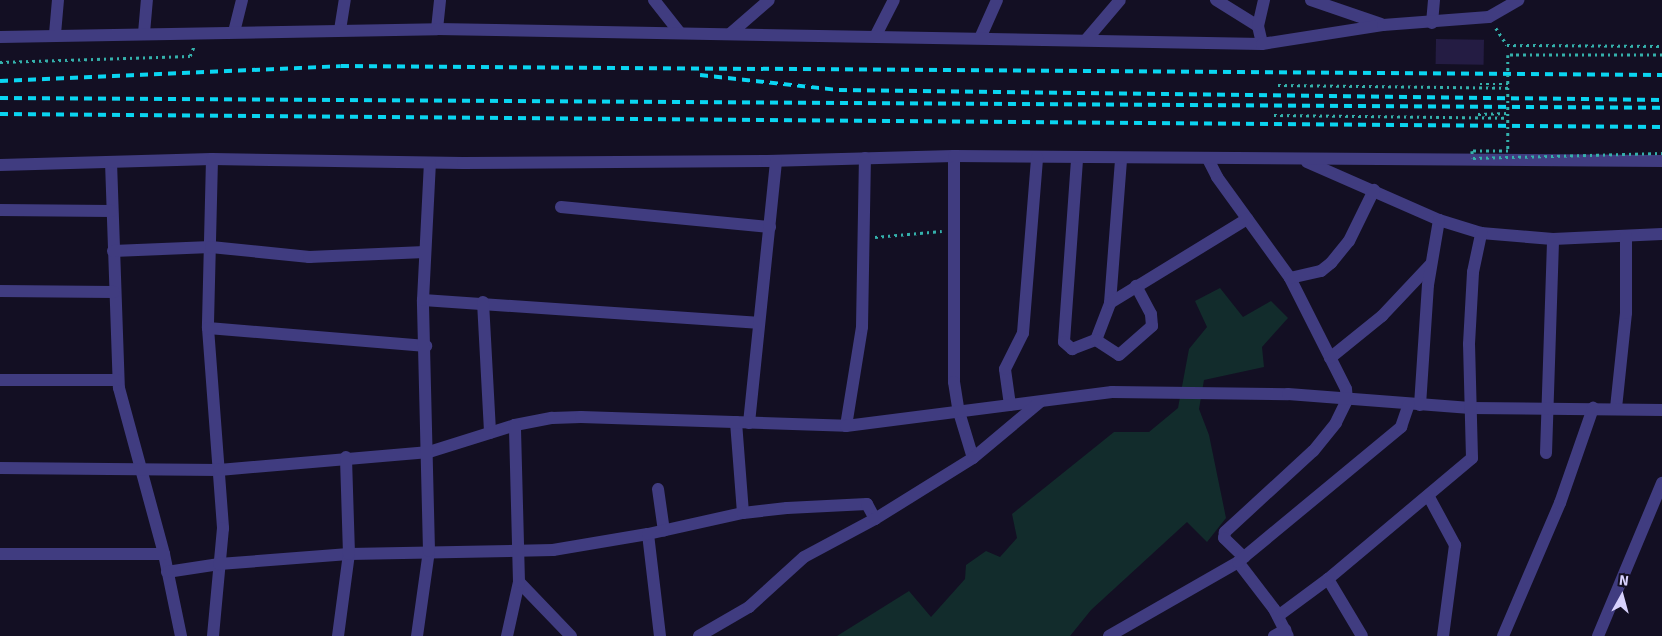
<!DOCTYPE html>
<html>
<head>
<meta charset="utf-8">
<style>
	body { margin:0 }
	#map { position:relative; width:1662px; height:636px; overflow:hidden; background:#130f23; font-family:Signika,sans-serif }
	div>[style] { position:absolute }
	.green>* { inset:0; background:#122c2c }
	.building>* { inset:0; background:#241c43; transform-origin:0 0 }
	.path>* { height:2.5px; margin-top:-1.25px; transform-origin:0; background:repeating-linear-gradient(90deg,#34b0ab 0 2.5px,transparent 0 6.5px) }
	.minor>* { height:12px; margin:-6px; padding:0 6px; transform-origin:6px; border-radius:6px; background:#403c80 }
	.rail>* { height:4px; margin-top:-2px; transform-origin:0; background:repeating-linear-gradient(90deg,#0ad6f2 0 8px,transparent 0 14px) }
	.path-bridge>* { height:2.5px; margin-top:-1.25px; transform-origin:0; background:repeating-linear-gradient(90deg,#34b0ab 0 2.5px,transparent 0 6.5px) }
	span { translate:-50% -50%; white-space:nowrap; text-align:center; line-height:1.15; -webkit-text-stroke:5px #130f23; paint-order:stroke }
	.north { position:absolute; left:1597px; top:571px; width:50px; height:50px; -webkit-text-stroke:4px #130f23; paint-order:stroke; rotate:7deg; font-size:14px; font-weight:700; line-height:20px; text-align:center; color:#d8d2fd }
	.north::after { content:''; display:block; margin:auto; width:18px; height:22px; background:#d8d2fd; clip-path:polygon(50% 0,100% 100%,50% 72%,0 100%) }
</style>
</head>
<body>
<div id="map">
	<div class="green">
		<div style="clip-path:polygon(1220px 288px,1243px 317px,1271px 301px,1288px 318px,1262px 347px,1264px 367px,1204px 380px,1199px 409px,1209px 435px,1226px 518px,1207px 542px,1187px 522px,1091px 610px,1070px 636px,837px 636px,909px 591px,931px 617px,965px 579px,966px 565px,986px 551px,1000px 557px,1017px 538px,1012px 514px,1114px 432px,1149px 432px,1178px 408px,1189px 349px,1207px 327px,1195px 301px)"></div>
	</div>
	<div class="building">
		<div style="left:1436px;top:39px;width:48px;height:25px;rotate:1deg"></div>
	</div>
	<div class="path">
		<div style="left:1496px;top:28px;width:20px;rotate:57deg"></div>
		<div style="left:1507px;top:45px;width:155px;rotate:0.4deg"></div>
		<div style="left:0;top:62px;width:190px;rotate:-1.8deg"></div>
		<div style="left:190px;top:56px;width:11px;rotate:-68deg"></div>
		<div style="left:1480px;top:84px;width:28px"></div>
		<div style="left:1278px;top:85px;width:230px;rotate:0.7deg"></div>
		<div style="left:1478px;top:114px;width:30px;rotate:-2deg"></div>
		<div style="left:1274px;top:115px;width:233px;rotate:0.7deg"></div>
		<div style="left:875px;top:237px;width:67px;rotate:-5.1deg"></div>
	</div>
	<div class="minor">
		<div style="left:654px;top:0;width:42px;rotate:51.8deg"></div>
		<div style="left:1216px;top:0;width:49px;rotate:31.8deg"></div>
		<div style="left:1258px;top:26px;width:18px;rotate:77deg"></div>
		<div style="left:1311px;top:0;width:74px;rotate:18.9deg"></div>
		<div style="left:1432px;top:23px;width:23px;rotate:-85deg"></div>
		<div style="left:1258px;top:26px;width:27px;rotate:-77deg"></div>
		<div style="left:437px;top:29px;width:29px;rotate:-84deg"></div>
		<div style="left:340px;top:30px;width:30px;rotate:-81deg"></div>
		<div style="left:234px;top:32px;width:33px;rotate:-76deg"></div>
		<div style="left:144px;top:33px;width:33px;rotate:-85deg"></div>
		<div style="left:731px;top:33px;width:50px;rotate:-41deg"></div>
		<div style="left:55px;top:34px;width:34px;rotate:-85deg"></div>
		<div style="left:876px;top:35px;width:39px;rotate:-63deg"></div>
		<div style="left:981px;top:36px;width:39px;rotate:-66deg"></div>
		<div style="left:0;top:37px;width:437px;rotate:-1deg"></div>
		<div style="left:437px;top:29px;width:825px;rotate:1.04deg"></div>
		<div style="left:1262px;top:44px;width:122px;rotate:-8.9deg"></div>
		<div style="left:1383px;top:25px;width:106px;rotate:-4.3deg"></div>
		<div style="left:1489px;top:17px;width:34px;rotate:-30deg"></div>
		<div style="left:1086px;top:40px;width:52px;rotate:-49.6deg"></div>
		<div style="left:954px;top:156px;width:226px;rotate:90deg"></div>
		<div style="left:954px;top:382px;width:30px;rotate:81deg"></div>
		<div style="left:959px;top:412px;width:48px;rotate:73.1deg"></div>
		<div style="left:212px;top:159px;width:169px;rotate:91.4deg"></div>
		<div style="left:208px;top:328px;width:201px;rotate:85.7deg"></div>
		<div style="left:223px;top:528px;width:108px;rotate:95.3deg"></div>
		<div style="left:1077px;top:160px;width:182px;rotate:94.1deg"></div>
		<div style="left:1064px;top:342px;width:11px;rotate:41deg"></div>
		<div style="left:1072px;top:349px;width:26px;rotate:-21deg"></div>
		<div style="left:1096px;top:340px;width:40px;rotate:-69deg"></div>
		<div style="left:1110px;top:303px;width:144px;rotate:-85.6deg"></div>
		<div style="left:1209px;top:161px;width:18px;rotate:63deg"></div>
		<div style="left:1217px;top:177px;width:125px;rotate:54.1deg"></div>
		<div style="left:1290px;top:278px;width:124px;rotate:63.2deg"></div>
		<div style="left:1346px;top:389px;width:11px;rotate:85deg"></div>
		<div style="left:1347px;top:400px;width:25px;rotate:116deg"></div>
		<div style="left:1336px;top:423px;width:36px;rotate:129deg"></div>
		<div style="left:1313px;top:451px;width:120px;rotate:137.4deg"></div>
		<div style="left:1225px;top:532px;width:6px;rotate:99deg"></div>
		<div style="left:1224px;top:538px;width:28px;rotate:44deg"></div>
		<div style="left:111px;top:162px;width:226px;rotate:88deg"></div>
		<div style="left:119px;top:388px;width:172px;rotate:74.8deg"></div>
		<div style="left:164px;top:554px;width:84px;rotate:78.3deg"></div>
		<div style="left:1307px;top:162px;width:144px;rotate:23.7deg"></div>
		<div style="left:1439px;top:220px;width:44px;rotate:17.2deg"></div>
		<div style="left:1481px;top:233px;width:72px;rotate:4.8deg"></div>
		<div style="left:1553px;top:239px;width:109px;rotate:-2.6deg"></div>
		<div style="left:0;top:165px;width:212px;rotate:-1.6deg"></div>
		<div style="left:212px;top:159px;width:251px;rotate:0.9deg"></div>
		<div style="left:463px;top:163px;width:304px;rotate:-0.4deg"></div>
		<div style="left:767px;top:161px;width:187px;rotate:-1.5deg"></div>
		<div style="left:954px;top:156px;width:708px;rotate:0.4deg"></div>
		<div style="left:561px;top:207px;width:210px;rotate:5.5deg"></div>
		<div style="left:0;top:210px;width:112px;rotate:0.5deg"></div>
		<div style="left:113px;top:251px;width:98px;rotate:-2.3deg"></div>
		<div style="left:211px;top:247px;width:99px;rotate:5.8deg"></div>
		<div style="left:309px;top:257px;width:116px;rotate:-2.5deg"></div>
		<div style="left:1290px;top:278px;width:32px;rotate:-13deg"></div>
		<div style="left:1321px;top:271px;width:13px;rotate:-39deg"></div>
		<div style="left:1331px;top:263px;width:28px;rotate:-51deg"></div>
		<div style="left:1349px;top:241px;width:57px;rotate:-63.9deg"></div>
		<div style="left:0;top:291px;width:114px;rotate:0.5deg"></div>
		<div style="left:423px;top:300px;width:335px;rotate:3.9deg"></div>
		<div style="left:483px;top:302px;width:131px;rotate:86.9deg"></div>
		<div style="left:1110px;top:303px;width:161px;rotate:-31.5deg"></div>
		<div style="left:208px;top:328px;width:219px;rotate:4.7deg"></div>
		<div style="left:1096px;top:340px;width:27px;rotate:33deg"></div>
		<div style="left:1119px;top:355px;width:44px;rotate:-41.3deg"></div>
		<div style="left:1152px;top:326px;width:12px;rotate:-95deg"></div>
		<div style="left:1151px;top:314px;width:32px;rotate:-118deg"></div>
		<div style="left:1330px;top:358px;width:67px;rotate:-38.9deg"></div>
		<div style="left:1382px;top:316px;width:71px;rotate:-46.7deg"></div>
		<div style="left:0;top:380px;width:118px"></div>
		<div style="left:1010px;top:405px;width:36px;rotate:-98deg"></div>
		<div style="left:1005px;top:369px;width:40px;rotate:-63.4deg"></div>
		<div style="left:1023px;top:333px;width:176px;rotate:-85.4deg"></div>
		<div style="left:1420px;top:405px;width:120px;rotate:-86.2deg"></div>
		<div style="left:1428px;top:285px;width:66px;rotate:-80.4deg"></div>
		<div style="left:1616px;top:408px;width:96px;rotate:-84deg"></div>
		<div style="left:1626px;top:313px;width:77px;rotate:-90deg"></div>
		<div style="left:736px;top:422px;width:91px;rotate:85.6deg"></div>
		<div style="left:749px;top:423px;width:263px;rotate:-84.1deg"></div>
		<div style="left:846px;top:426px;width:100px;rotate:-80.8deg"></div>
		<div style="left:862px;top:327px;width:169px;rotate:-89deg"></div>
		<div style="left:1546px;top:453px;width:214px;rotate:-88.1deg"></div>
		<div style="left:0;top:468px;width:219px;rotate:0.5deg"></div>
		<div style="left:219px;top:470px;width:211px;rotate:-4.9deg"></div>
		<div style="left:429px;top:452px;width:90px;rotate:-17.4deg"></div>
		<div style="left:515px;top:425px;width:38px;rotate:-11deg"></div>
		<div style="left:552px;top:418px;width:29px;rotate:-2deg"></div>
		<div style="left:581px;top:417px;width:265px;rotate:1.9deg"></div>
		<div style="left:846px;top:426px;width:268px;rotate:-7.3deg"></div>
		<div style="left:1112px;top:392px;width:176px;rotate:0.7deg"></div>
		<div style="left:1288px;top:394px;width:183px;rotate:4.4deg"></div>
		<div style="left:1470px;top:408px;width:192px;rotate:0.6deg"></div>
		<div style="left:658px;top:489px;width:42px;rotate:81.9deg"></div>
		<div style="left:1429px;top:497px;width:55px;rotate:61.6deg"></div>
		<div style="left:1455px;top:545px;width:92px;rotate:97.5deg"></div>
		<div style="left:648px;top:534px;width:103px;rotate:83.3deg"></div>
		<div style="left:0;top:554px;width:164px"></div>
		<div style="left:1238px;top:562px;width:59px;rotate:52.5deg"></div>
		<div style="left:1274px;top:609px;width:30px;rotate:63deg"></div>
		<div style="left:167px;top:572px;width:53px;rotate:-8.7deg"></div>
		<div style="left:219px;top:564px;width:130px;rotate:-4.4deg"></div>
		<div style="left:349px;top:554px;width:204px;rotate:-1.1deg"></div>
		<div style="left:553px;top:550px;width:96px;rotate:-9.6deg"></div>
		<div style="left:648px;top:534px;width:97px;rotate:-12.5deg"></div>
		<div style="left:743px;top:513px;width:44px;rotate:-6.5deg"></div>
		<div style="left:787px;top:508px;width:80px;rotate:-2.9deg"></div>
		<div style="left:867px;top:504px;width:17px;rotate:62deg"></div>
		<div style="left:1328px;top:579px;width:66px;rotate:59.2deg"></div>
		<div style="left:519px;top:582px;width:75px;rotate:46.1deg"></div>
		<div style="left:1278px;top:616px;width:62px;rotate:-36.5deg"></div>
		<div style="left:1328px;top:579px;width:188px;rotate:-40deg"></div>
		<div style="left:1472px;top:458px;width:114px;rotate:-91.5deg"></div>
		<div style="left:1469px;top:344px;width:72px;rotate:-86.8deg"></div>
		<div style="left:1473px;top:272px;width:40px;rotate:-78deg"></div>
		<div style="left:338px;top:636px;width:83px;rotate:-82.4deg"></div>
		<div style="left:349px;top:554px;width:97px;rotate:-91.8deg"></div>
		<div style="left:417px;top:636px;width:86px;rotate:-82deg"></div>
		<div style="left:429px;top:551px;width:251px;rotate:-91.4deg"></div>
		<div style="left:423px;top:300px;width:137px;rotate:-87.1deg"></div>
		<div style="left:507px;top:636px;width:55px;rotate:-77.5deg"></div>
		<div style="left:519px;top:582px;width:157px;rotate:-91.5deg"></div>
		<div style="left:699px;top:636px;width:58px;rotate:-30.1deg"></div>
		<div style="left:749px;top:607px;width:74px;rotate:-42.3deg"></div>
		<div style="left:804px;top:557px;width:81px;rotate:-28.2deg"></div>
		<div style="left:875px;top:519px;width:115px;rotate:-31.9deg"></div>
		<div style="left:973px;top:458px;width:87px;rotate:-39.9deg"></div>
		<div style="left:1109px;top:636px;width:149px;rotate:-29.8deg"></div>
		<div style="left:1238px;top:562px;width:212px;rotate:-39.6deg"></div>
		<div style="left:1401px;top:427px;width:24px;rotate:-71deg"></div>
		<div style="left:1274px;top:636px;width:13px;rotate:-29deg"></div>
		<div style="left:1503px;top:636px;width:145px;rotate:-66.8deg"></div>
		<div style="left:1560px;top:503px;width:101px;rotate:-70.8deg"></div>
		<div style="left:1598px;top:636px;width:166px;rotate:-67.3deg"></div>
	</div>
	<div class="rail">
		<div style="left:700px;top:75px;width:140px;rotate:6.2deg"></div>
		<div style="left:839px;top:90px;width:823px;rotate:0.7deg"></div>
		<div style="left:0;top:81px;width:341px;rotate:-2.5deg"></div>
		<div style="left:341px;top:66px;width:1321px;rotate:0.39deg"></div>
		<div style="left:0;top:98px;width:1662px;rotate:0.34deg"></div>
		<div style="left:0;top:114px;width:1662px;rotate:0.45deg"></div>
	</div>
	<div class="path-bridge">
		<div style="left:1662px;top:55px;width:154px;rotate:180deg"></div>
		<div style="left:1508px;top:55px;width:96px;rotate:90deg"></div>
		<div style="left:1508px;top:151px;width:36px;rotate:180deg"></div>
		<div style="left:1472px;top:151px;width:7px;rotate:82deg"></div>
		<div style="left:1473px;top:158px;width:189px;rotate:-1.5deg"></div>
	</div>
	<div class="north">N</div>
</div>
</body>
</html>
